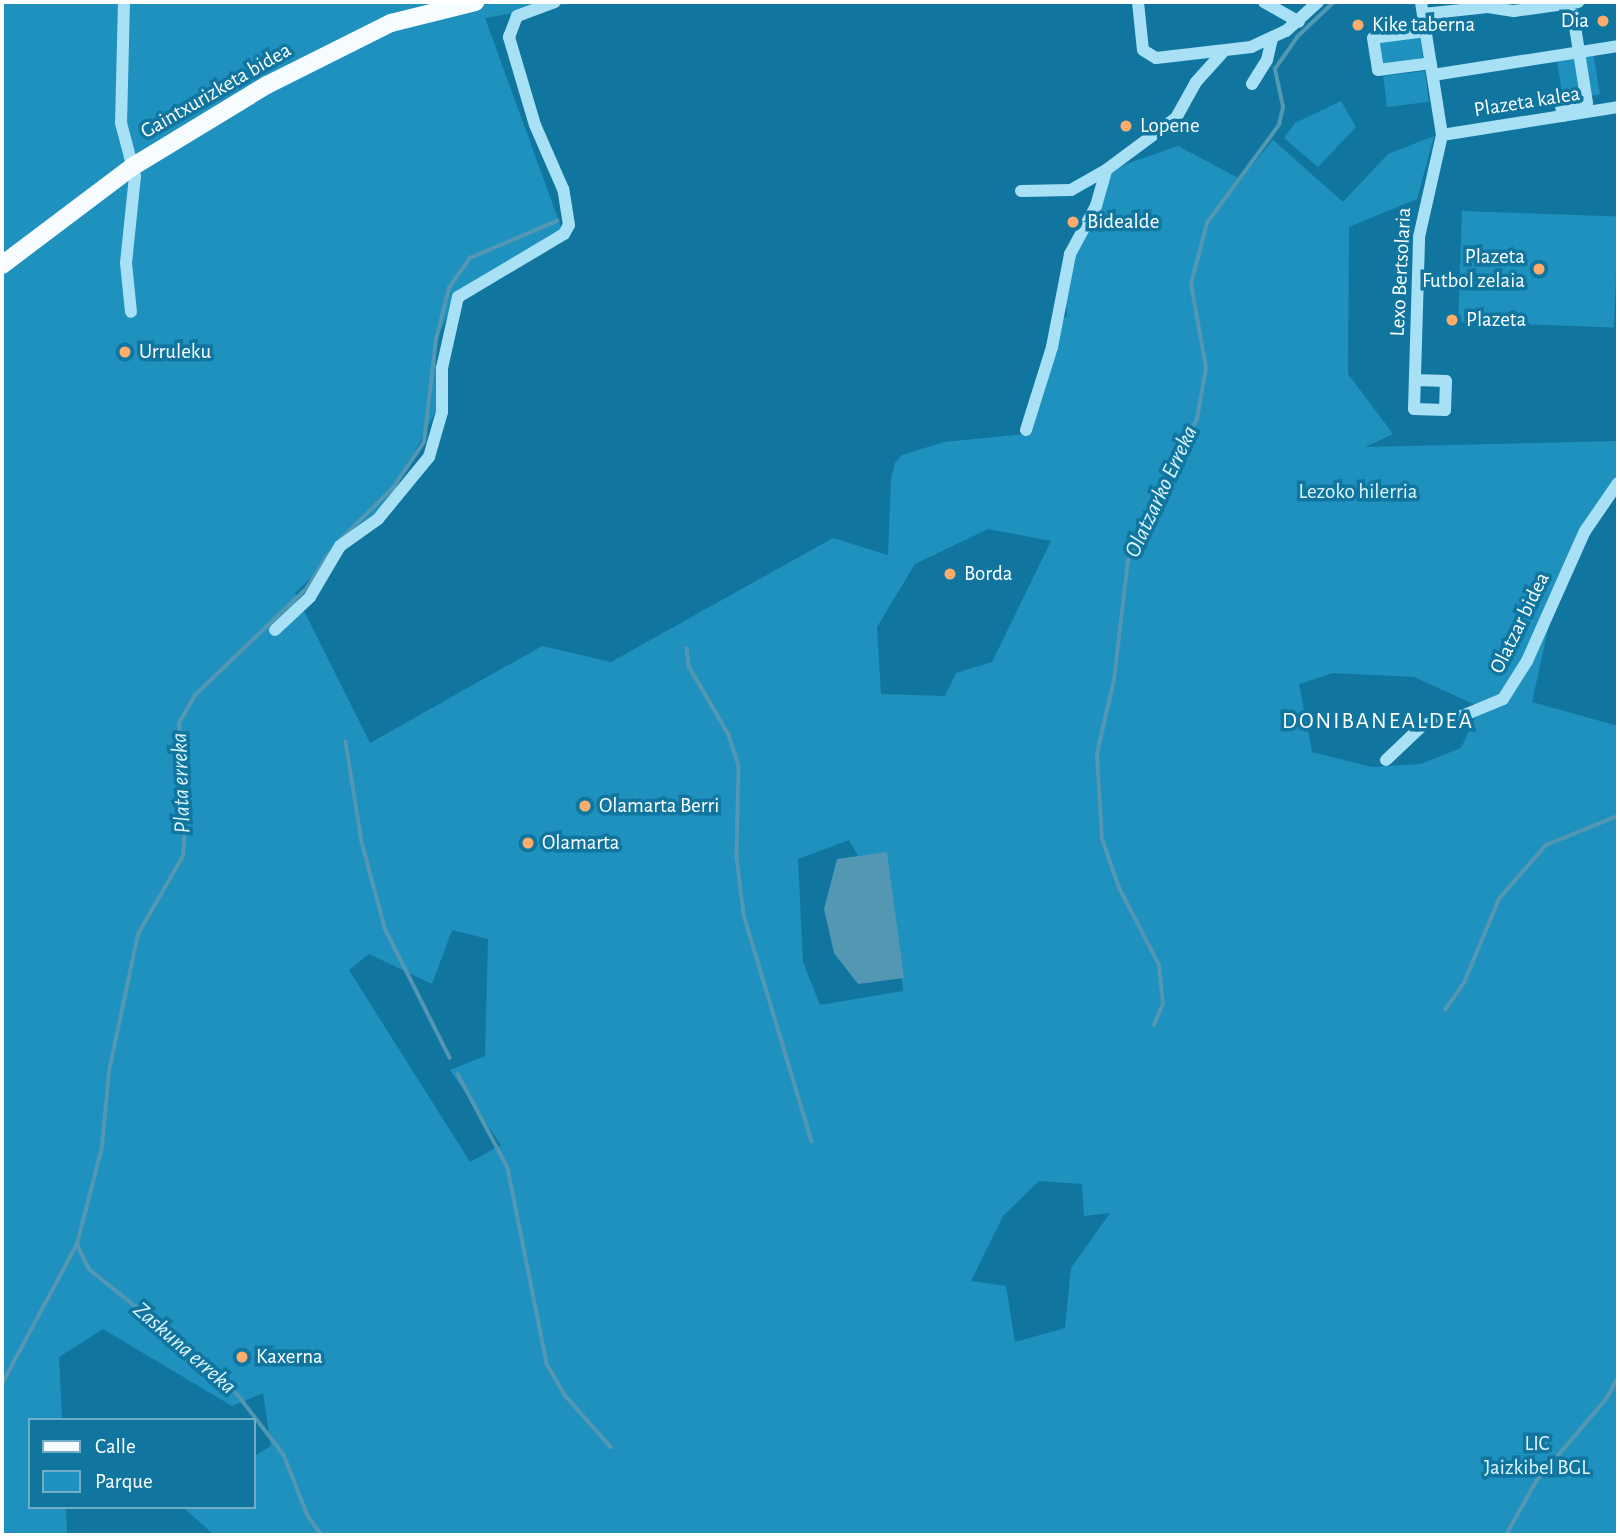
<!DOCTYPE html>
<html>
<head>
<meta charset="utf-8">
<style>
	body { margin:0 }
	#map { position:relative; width:1620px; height:1537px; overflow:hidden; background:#1076a0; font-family:"Alegreya Sans",sans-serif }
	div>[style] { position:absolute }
	.green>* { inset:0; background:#1f91be; transform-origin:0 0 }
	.water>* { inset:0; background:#5397b3 }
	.stream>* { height:3.5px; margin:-1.75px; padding:0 1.75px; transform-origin:1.75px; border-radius:1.75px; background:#5397b3 }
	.minor>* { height:12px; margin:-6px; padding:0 6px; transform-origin:6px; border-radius:6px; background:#a8e0f5 }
	.major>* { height:18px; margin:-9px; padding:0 9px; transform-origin:9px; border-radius:9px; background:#f6fcff }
	.dots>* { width:19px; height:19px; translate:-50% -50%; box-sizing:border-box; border:4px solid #1076a0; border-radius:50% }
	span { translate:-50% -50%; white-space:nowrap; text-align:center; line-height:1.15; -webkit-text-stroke:7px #1076a0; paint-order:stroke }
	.poi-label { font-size:21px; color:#fff }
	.right { translate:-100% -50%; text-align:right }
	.left { translate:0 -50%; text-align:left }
	.street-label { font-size:21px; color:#fff }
	.park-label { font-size:21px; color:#dff6fe }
	.water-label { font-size:23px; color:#def5fe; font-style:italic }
	.neighbourhood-label { font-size:23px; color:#fff; letter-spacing:2px }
	.frame { position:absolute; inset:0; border:4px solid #fff; pointer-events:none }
	.legend { position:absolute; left:28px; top:1418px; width:228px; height:91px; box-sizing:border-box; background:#1076a0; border:2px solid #70adc6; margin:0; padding:9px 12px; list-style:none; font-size:21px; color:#fff }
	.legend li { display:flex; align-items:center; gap:14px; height:35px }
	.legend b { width:35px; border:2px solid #70adc6 }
</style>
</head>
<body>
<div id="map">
	<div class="green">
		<div style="clip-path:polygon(evenodd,2px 2px,579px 2px,485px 18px,564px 235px,457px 296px,436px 340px,436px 411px,389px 501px,295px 593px,370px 743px,542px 646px,611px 662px,833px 538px,888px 555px,891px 479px,895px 463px,902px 455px,944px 442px,1027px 434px,1061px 319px,1067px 316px,1065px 277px,1112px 169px,1178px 146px,1240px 179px,1273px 140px,1343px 202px,1388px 154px,1434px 136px,1417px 199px,1349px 227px,1348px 374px,1393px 434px,1365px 447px,1618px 441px,1618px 484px,1555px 598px,1532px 702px,1618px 726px,1618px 1535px,214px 1535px,183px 1507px,254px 1507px,254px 1456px,271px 1446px,263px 1393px,232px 1406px,103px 1329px,59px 1357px,62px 1420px,30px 1420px,30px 1507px,66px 1507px,67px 1535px,2px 1535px,2px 2px,988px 529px,1051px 541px,992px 662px,956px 673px,945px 696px,881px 694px,877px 627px,915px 564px,988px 529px,2px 2px,1333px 673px,1414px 677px,1480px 707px,1461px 748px,1420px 764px,1372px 767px,1312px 752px,1299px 684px,1333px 673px,2px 2px,849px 840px,896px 922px,903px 991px,820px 1005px,803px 962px,798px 859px,849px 840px,2px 2px,452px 930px,488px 939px,485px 1056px,450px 1070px,501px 1145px,470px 1162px,349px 970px,369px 954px,432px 984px,452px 930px,2px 2px,1039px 1181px,1082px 1184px,1084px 1216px,1110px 1213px,1071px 1268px,1065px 1328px,1015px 1342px,1006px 1286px,971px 1281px,1003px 1216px,1039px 1181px)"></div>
		<div style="left:1420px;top:33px;width:28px;height:45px;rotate:84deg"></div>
		<div style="left:1593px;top:51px;width:44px;height:37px;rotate:81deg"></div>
		<div style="left:1425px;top:71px;width:31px;height:42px;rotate:83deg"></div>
		<div style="clip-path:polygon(1341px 101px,1356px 127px,1318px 167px,1284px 138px,1295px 123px)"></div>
		<div style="left:1462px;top:211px;width:156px;height:111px;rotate:2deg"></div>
	</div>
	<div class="water">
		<div style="clip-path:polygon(887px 852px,904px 978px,858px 984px,834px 953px,824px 909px,837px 859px)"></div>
	</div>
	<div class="stream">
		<div style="left:341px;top:539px;width:73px;rotate:-44.4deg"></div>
		<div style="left:393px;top:488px;width:55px;rotate:-56deg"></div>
		<div style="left:424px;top:442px;width:103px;rotate:-83.3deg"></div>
		<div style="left:436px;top:340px;width:54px;rotate:-76deg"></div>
		<div style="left:449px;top:288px;width:37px;rotate:-55deg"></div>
		<div style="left:470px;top:258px;width:95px;rotate:-23deg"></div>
		<div style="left:687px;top:648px;width:18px;rotate:84deg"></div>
		<div style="left:689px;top:666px;width:80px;rotate:59.9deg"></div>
		<div style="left:729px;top:735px;width:33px;rotate:72deg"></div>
		<div style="left:739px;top:766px;width:91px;rotate:91.3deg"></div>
		<div style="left:737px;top:857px;width:58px;rotate:83.1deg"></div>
		<div style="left:744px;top:915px;width:236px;rotate:73.3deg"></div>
		<div style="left:346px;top:742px;width:101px;rotate:80.9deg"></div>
		<div style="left:362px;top:842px;width:89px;rotate:75deg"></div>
		<div style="left:385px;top:928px;width:145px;rotate:63.4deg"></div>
		<div style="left:1445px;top:1010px;width:33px;rotate:-55deg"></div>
		<div style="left:1464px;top:983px;width:91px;rotate:-67.4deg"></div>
		<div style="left:1499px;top:899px;width:72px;rotate:-49deg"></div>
		<div style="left:1546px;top:845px;width:78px;rotate:-21.9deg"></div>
		<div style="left:1154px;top:1025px;width:23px;rotate:-67deg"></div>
		<div style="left:1163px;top:1004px;width:39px;rotate:-96deg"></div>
		<div style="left:1159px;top:965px;width:87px;rotate:-117.5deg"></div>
		<div style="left:1119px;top:888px;width:52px;rotate:-109.1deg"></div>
		<div style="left:1102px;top:839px;width:85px;rotate:-93.4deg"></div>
		<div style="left:1097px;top:754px;width:76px;rotate:-77.1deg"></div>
		<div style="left:1114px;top:680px;width:120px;rotate:-83.3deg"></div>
		<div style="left:1128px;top:561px;width:158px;rotate:-64.1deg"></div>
		<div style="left:1197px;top:419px;width:52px;rotate:-80deg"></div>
		<div style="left:1206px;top:368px;width:85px;rotate:-100.1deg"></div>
		<div style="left:1191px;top:284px;width:63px;rotate:-75.3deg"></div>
		<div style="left:1207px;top:223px;width:122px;rotate:-53.7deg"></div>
		<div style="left:1279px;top:125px;width:18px;rotate:-77deg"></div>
		<div style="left:1283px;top:107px;width:39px;rotate:-102deg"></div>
		<div style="left:1275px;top:69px;width:39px;rotate:-55deg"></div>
		<div style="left:1297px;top:37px;width:51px;rotate:-43.4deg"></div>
		<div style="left:458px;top:1074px;width:106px;rotate:62deg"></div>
		<div style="left:508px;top:1168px;width:200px;rotate:78.7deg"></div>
		<div style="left:547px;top:1364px;width:34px;rotate:60deg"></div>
		<div style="left:564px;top:1394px;width:71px;rotate:48.4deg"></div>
		<div style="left:77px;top:1244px;width:28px;rotate:64deg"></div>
		<div style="left:89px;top:1269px;width:142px;rotate:38.7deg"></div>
		<div style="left:200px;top:1358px;width:53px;rotate:44.2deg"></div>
		<div style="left:238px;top:1395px;width:76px;rotate:52.5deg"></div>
		<div style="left:284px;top:1455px;width:66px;rotate:68.5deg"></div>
		<div style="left:308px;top:1516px;width:24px;rotate:54deg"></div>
		<div style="left:2px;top:1384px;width:159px;rotate:-61.8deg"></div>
		<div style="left:77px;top:1244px;width:100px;rotate:-75.5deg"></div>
		<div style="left:102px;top:1147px;width:76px;rotate:-84.7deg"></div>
		<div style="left:109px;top:1071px;width:140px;rotate:-78deg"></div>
		<div style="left:138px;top:934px;width:90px;rotate:-60deg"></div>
		<div style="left:183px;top:856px;width:45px;rotate:-86.2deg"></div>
		<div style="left:186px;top:811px;width:88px;rotate:-94.5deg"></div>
		<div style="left:179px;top:723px;width:32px;rotate:-60deg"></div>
		<div style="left:195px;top:695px;width:155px;rotate:-43.7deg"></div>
		<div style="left:307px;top:588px;width:41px;rotate:-57.8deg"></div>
		<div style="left:1506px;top:1535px;width:63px;rotate:-60.6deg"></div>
		<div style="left:1537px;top:1480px;width:108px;rotate:-49.5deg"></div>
		<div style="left:1607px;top:1398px;width:24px;rotate:-62deg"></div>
	</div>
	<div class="minor">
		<div style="left:124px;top:2px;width:121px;rotate:91.4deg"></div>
		<div style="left:121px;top:123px;width:55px;rotate:75.2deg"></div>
		<div style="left:135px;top:176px;width:87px;rotate:95.9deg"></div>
		<div style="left:126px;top:263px;width:49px;rotate:84.2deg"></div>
		<div style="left:1138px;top:2px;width:48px;rotate:84.1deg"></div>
		<div style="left:1143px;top:50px;width:15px;rotate:32deg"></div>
		<div style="left:1156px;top:58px;width:96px;rotate:-6.6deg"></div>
		<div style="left:1251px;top:47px;width:38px;rotate:-25deg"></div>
		<div style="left:1286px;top:31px;width:43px;rotate:-42.2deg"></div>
		<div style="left:1264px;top:2px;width:40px;rotate:29.7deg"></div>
		<div style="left:1423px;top:14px;width:65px;rotate:-6.1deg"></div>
		<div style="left:1488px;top:7px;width:26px;rotate:9deg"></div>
		<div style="left:1514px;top:11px;width:65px;rotate:-8deg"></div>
		<div style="left:1426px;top:31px;width:53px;rotate:172.5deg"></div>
		<div style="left:1373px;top:38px;width:32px;rotate:81deg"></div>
		<div style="left:1378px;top:70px;width:53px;rotate:-7.5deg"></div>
		<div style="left:1433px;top:75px;width:187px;rotate:-8.9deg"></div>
		<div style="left:1252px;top:84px;width:28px;rotate:-58deg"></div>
		<div style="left:1267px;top:60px;width:22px;rotate:-77deg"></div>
		<div style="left:1563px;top:116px;width:10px;rotate:-101deg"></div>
		<div style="left:1561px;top:106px;width:26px;rotate:-7deg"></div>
		<div style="left:1587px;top:103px;width:90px;rotate:-98.9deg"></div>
		<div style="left:1442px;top:135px;width:178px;rotate:-9deg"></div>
		<div style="left:1021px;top:191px;width:50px;rotate:-1.1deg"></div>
		<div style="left:1071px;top:190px;width:40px;rotate:-29.7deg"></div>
		<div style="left:1106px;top:170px;width:87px;rotate:-36.6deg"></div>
		<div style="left:1176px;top:118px;width:41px;rotate:-60.9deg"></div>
		<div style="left:1196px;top:82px;width:39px;rotate:-48deg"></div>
		<div style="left:1415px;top:380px;width:31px;rotate:2deg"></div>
		<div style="left:1446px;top:381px;width:29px;rotate:92deg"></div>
		<div style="left:1445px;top:410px;width:31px;rotate:-178deg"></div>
		<div style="left:1414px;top:409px;width:172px;rotate:-88.3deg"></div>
		<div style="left:1419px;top:237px;width:105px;rotate:-77.3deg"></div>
		<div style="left:1442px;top:135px;width:135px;rotate:-99deg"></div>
		<div style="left:1026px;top:430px;width:87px;rotate:-72.6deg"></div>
		<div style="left:1052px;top:347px;width:95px;rotate:-79deg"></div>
		<div style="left:1070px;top:254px;width:55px;rotate:-61.6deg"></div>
		<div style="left:1096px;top:206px;width:37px;rotate:-74deg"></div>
		<div style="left:275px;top:630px;width:48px;rotate:-43.3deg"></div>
		<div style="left:310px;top:597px;width:59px;rotate:-59.5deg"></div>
		<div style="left:340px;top:546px;width:47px;rotate:-35.4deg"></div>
		<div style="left:378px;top:519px;width:80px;rotate:-50.6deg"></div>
		<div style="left:429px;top:457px;width:47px;rotate:-73.9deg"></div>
		<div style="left:442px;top:412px;width:44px;rotate:-90deg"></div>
		<div style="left:442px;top:368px;width:73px;rotate:-77.3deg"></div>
		<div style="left:458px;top:297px;width:123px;rotate:-30.7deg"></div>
		<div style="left:564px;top:234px;width:10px;rotate:-61deg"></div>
		<div style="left:569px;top:225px;width:36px;rotate:-99deg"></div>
		<div style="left:563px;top:189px;width:70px;rotate:-113.6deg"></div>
		<div style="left:535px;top:125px;width:92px;rotate:-106.5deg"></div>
		<div style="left:509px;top:37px;width:22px;rotate:-69deg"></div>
		<div style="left:517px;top:16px;width:40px;rotate:-20.2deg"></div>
		<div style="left:1386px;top:760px;width:51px;rotate:-43.4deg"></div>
		<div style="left:1423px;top:725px;width:40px;rotate:-13deg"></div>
		<div style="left:1462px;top:716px;width:44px;rotate:-22.5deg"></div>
		<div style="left:1503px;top:699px;width:45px;rotate:-57.7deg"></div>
		<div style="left:1527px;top:661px;width:142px;rotate:-66deg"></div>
		<div style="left:1585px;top:531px;width:58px;rotate:-55.5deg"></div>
	</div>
	<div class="major">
		<div style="left:2px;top:265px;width:163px;rotate:-37deg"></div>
		<div style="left:132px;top:167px;width:158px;rotate:-31.3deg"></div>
		<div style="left:267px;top:85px;width:139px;rotate:-26.6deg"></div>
		<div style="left:391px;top:23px;width:87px;rotate:-14deg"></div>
	</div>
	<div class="dots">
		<div style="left:1603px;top:21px;background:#ffad6c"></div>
		<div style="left:1358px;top:25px;background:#ffad6c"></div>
		<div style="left:1126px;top:126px;background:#ffad6c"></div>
		<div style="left:1073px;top:222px;background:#ffad6c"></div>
		<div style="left:1539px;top:269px;background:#ffad6c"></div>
		<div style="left:1452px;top:320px;background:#ffad6c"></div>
		<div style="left:125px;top:352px;background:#ffad6c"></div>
		<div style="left:950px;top:574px;background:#ffad6c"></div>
		<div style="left:585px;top:806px;background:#ffad6c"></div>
		<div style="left:528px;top:843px;background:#ffad6c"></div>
		<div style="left:242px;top:1357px;background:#ffad6c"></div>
	</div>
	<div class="poi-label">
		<span class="right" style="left:1589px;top:21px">Dia</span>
		<span class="left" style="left:1372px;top:25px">Kike taberna</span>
		<span class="left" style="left:1140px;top:126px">Lopene</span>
		<span class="left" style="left:1087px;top:222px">Bidealde</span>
		<span class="right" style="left:1525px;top:269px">Plazeta<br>Futbol zelaia</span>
		<span class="left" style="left:1466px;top:320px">Plazeta</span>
		<span class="left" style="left:139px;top:352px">Urruleku</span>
		<span class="left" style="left:964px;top:574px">Borda</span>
		<span class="left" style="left:599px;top:806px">Olamarta Berri</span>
		<span class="left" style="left:542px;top:843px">Olamarta</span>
		<span class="left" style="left:256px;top:1357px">Kaxerna</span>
	</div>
	<div class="street-label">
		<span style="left:216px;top:91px;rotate:-30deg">Gaintxurizketa bidea</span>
		<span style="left:1527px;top:102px;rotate:-9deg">Plazeta kalea</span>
		<span style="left:1401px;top:272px;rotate:-87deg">Lexo Bertsolaria</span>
		<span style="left:1520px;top:623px;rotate:-64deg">Olatzar bidea</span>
	</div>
	<div class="park-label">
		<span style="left:1358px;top:492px">Lezoko hilerria</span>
		<span style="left:1537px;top:1456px">LIC<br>Jaizkibel BGL</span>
	</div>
	<div class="water-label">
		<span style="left:1162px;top:492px;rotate:-65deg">Olatzarko Erreka</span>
		<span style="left:182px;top:783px;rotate:-92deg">Plata erreka</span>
		<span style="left:184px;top:1349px;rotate:41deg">Zaskuna erreka</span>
	</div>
	<div class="neighbourhood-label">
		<span style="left:1378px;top:722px">DONIBANEALDEA</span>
	</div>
	<div class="frame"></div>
	<ul class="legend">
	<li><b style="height:9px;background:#f6fcff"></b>Calle</li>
	<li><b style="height:19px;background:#1f91be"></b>Parque</li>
	</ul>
</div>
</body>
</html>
